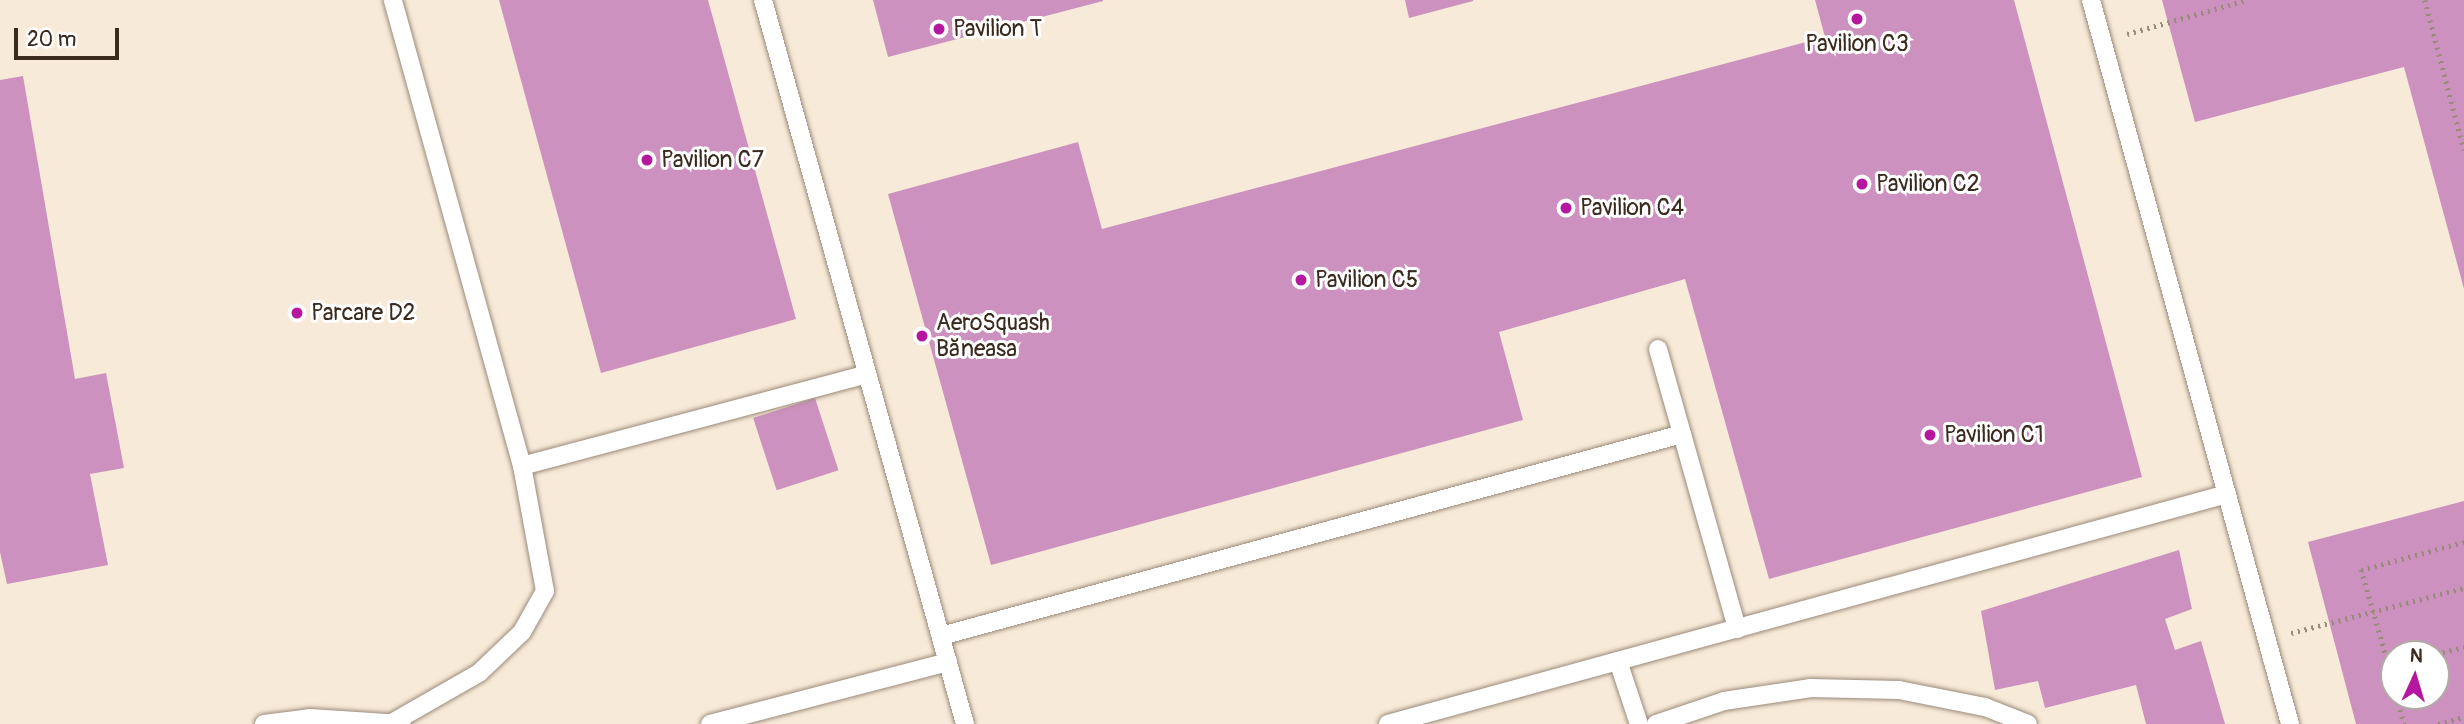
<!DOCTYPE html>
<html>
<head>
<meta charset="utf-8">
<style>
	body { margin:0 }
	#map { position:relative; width:2464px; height:724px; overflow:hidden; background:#f8ead8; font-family:Pangolin,sans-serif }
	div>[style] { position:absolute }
	.building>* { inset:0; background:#cc91bf; transform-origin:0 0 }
	.path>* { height:4.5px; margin-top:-2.25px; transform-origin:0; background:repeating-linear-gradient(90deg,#9a8a7b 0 2px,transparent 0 7px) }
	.roads { filter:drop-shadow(0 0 2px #9a8a7b) drop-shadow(0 0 2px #9a8a7b) }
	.service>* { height:18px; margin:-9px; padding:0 9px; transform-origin:9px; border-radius:9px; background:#fff }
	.dots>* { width:19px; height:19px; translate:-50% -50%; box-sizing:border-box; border:4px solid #fff; border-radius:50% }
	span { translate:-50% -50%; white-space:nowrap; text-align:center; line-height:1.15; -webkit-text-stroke:6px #fff; paint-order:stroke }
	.poi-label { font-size:23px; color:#3b2a1e }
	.left { translate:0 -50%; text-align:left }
	.north { position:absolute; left:2380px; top:640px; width:70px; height:70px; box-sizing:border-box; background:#fff; border:2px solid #b1aaa5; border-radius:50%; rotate:4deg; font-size:19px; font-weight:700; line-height:28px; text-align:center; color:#3b2a1e }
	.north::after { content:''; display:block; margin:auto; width:24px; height:32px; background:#b5179e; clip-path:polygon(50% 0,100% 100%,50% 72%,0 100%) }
	.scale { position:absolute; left:14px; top:28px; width:105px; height:32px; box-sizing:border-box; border:4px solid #3b2a1e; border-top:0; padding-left:9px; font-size:21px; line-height:24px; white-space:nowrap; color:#3b2a1e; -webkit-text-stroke:5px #fff; paint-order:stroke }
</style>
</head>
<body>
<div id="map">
	<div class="building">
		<div style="clip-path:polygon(499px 0,708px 0,796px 319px,601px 373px)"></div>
		<div style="clip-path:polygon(873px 0,1103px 0,1103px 1px,888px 57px)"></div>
		<div style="clip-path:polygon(1405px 0,1473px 0,1473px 1px,1409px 18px)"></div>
		<div style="clip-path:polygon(1815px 0,2014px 0,2142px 477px,1769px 579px,1685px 279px,1499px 332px,1523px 420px,991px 565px,888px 194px,1078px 142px,1102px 229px,1825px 37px)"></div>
		<div style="clip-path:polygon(2162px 0,2464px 0,2464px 289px,2404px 67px,2195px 122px)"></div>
		<div style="clip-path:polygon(23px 76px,75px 379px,106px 373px,124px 468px,90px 474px,108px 565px,7px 584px,0 552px,0 80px)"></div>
		<div style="left:815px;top:398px;width:76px;height:65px;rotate:72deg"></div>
		<div style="clip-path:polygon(evenodd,2464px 501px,2464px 724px,2356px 724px,2308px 542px,2464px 501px,2394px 654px,2436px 654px,2436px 696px,2394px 696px,2394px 654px)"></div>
		<div style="clip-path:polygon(2179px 550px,2192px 609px,2165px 619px,2175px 650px,2201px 641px,2225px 724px,2146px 724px,2136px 685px,2045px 708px,2038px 681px,1995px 690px,1981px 611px)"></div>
	</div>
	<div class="path">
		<div style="left:2425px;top:0;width:155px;rotate:75.4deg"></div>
		<div style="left:2127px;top:34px;width:124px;rotate:-15.9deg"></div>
		<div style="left:2291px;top:633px;width:179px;rotate:-14.6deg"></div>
		<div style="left:2436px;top:654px;width:29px;rotate:-14deg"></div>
		<div style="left:2394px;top:686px;width:121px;rotate:-105.9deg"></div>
		<div style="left:2361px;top:570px;width:107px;rotate:-15.2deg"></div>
		<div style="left:2397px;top:696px;width:29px;rotate:76deg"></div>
		<div style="left:2438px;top:724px;width:27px;rotate:-15deg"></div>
	</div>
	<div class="roads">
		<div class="service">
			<div style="left:763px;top:0;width:752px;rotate:74.41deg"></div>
			<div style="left:2091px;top:0;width:751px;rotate:74.63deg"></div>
			<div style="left:1658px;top:349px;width:291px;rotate:74.2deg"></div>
			<div style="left:522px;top:466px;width:357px;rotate:-14.9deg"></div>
			<div style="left:941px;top:636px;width:768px;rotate:-15.25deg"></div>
			<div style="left:1618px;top:661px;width:66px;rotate:71.6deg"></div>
			<div style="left:264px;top:724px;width:46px;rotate:-7.4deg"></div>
			<div style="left:310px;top:718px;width:92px;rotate:3.7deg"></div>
			<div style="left:390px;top:724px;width:103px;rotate:-29.8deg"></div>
			<div style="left:479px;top:673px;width:59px;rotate:-43.6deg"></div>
			<div style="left:522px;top:632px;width:47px;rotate:-60.7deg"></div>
			<div style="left:545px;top:591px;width:127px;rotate:-100.4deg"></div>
			<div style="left:522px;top:466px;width:484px;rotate:-105.5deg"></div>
			<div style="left:710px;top:724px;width:246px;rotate:-14.6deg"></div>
			<div style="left:1388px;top:724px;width:870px;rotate:-15.33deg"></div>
			<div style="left:1656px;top:724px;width:72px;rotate:-18.7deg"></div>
			<div style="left:1724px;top:701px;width:88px;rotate:-8.5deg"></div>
			<div style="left:1811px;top:688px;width:88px;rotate:1.3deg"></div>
			<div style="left:1899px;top:690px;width:88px;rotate:11.2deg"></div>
			<div style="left:1985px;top:707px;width:46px;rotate:21.6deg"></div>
		</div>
	</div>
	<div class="dots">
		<div style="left:1857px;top:19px;background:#b5179e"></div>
		<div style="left:939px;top:29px;background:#b5179e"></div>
		<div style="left:647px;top:160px;background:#b5179e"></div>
		<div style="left:1862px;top:184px;background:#b5179e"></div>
		<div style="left:1566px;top:208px;background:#b5179e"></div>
		<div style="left:1301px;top:280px;background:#b5179e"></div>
		<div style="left:297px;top:313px;background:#b5179e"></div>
		<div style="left:922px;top:336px;background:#b5179e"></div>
		<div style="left:1930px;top:435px;background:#b5179e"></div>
	</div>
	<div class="poi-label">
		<span class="left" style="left:953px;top:29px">Pavilion T</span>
		<span style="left:1857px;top:44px">Pavilion C3</span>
		<span class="left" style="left:661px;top:160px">Pavilion C7</span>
		<span class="left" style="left:1876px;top:184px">Pavilion C2</span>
		<span class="left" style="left:1580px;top:208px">Pavilion C4</span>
		<span class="left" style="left:1315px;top:280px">Pavilion C5</span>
		<span class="left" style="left:311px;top:313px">Parcare D2</span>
		<span class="left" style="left:936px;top:336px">AeroSquash<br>Băneasa</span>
		<span class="left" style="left:1944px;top:435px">Pavilion C1</span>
	</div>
	<div class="north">N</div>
	<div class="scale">20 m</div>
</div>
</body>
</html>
